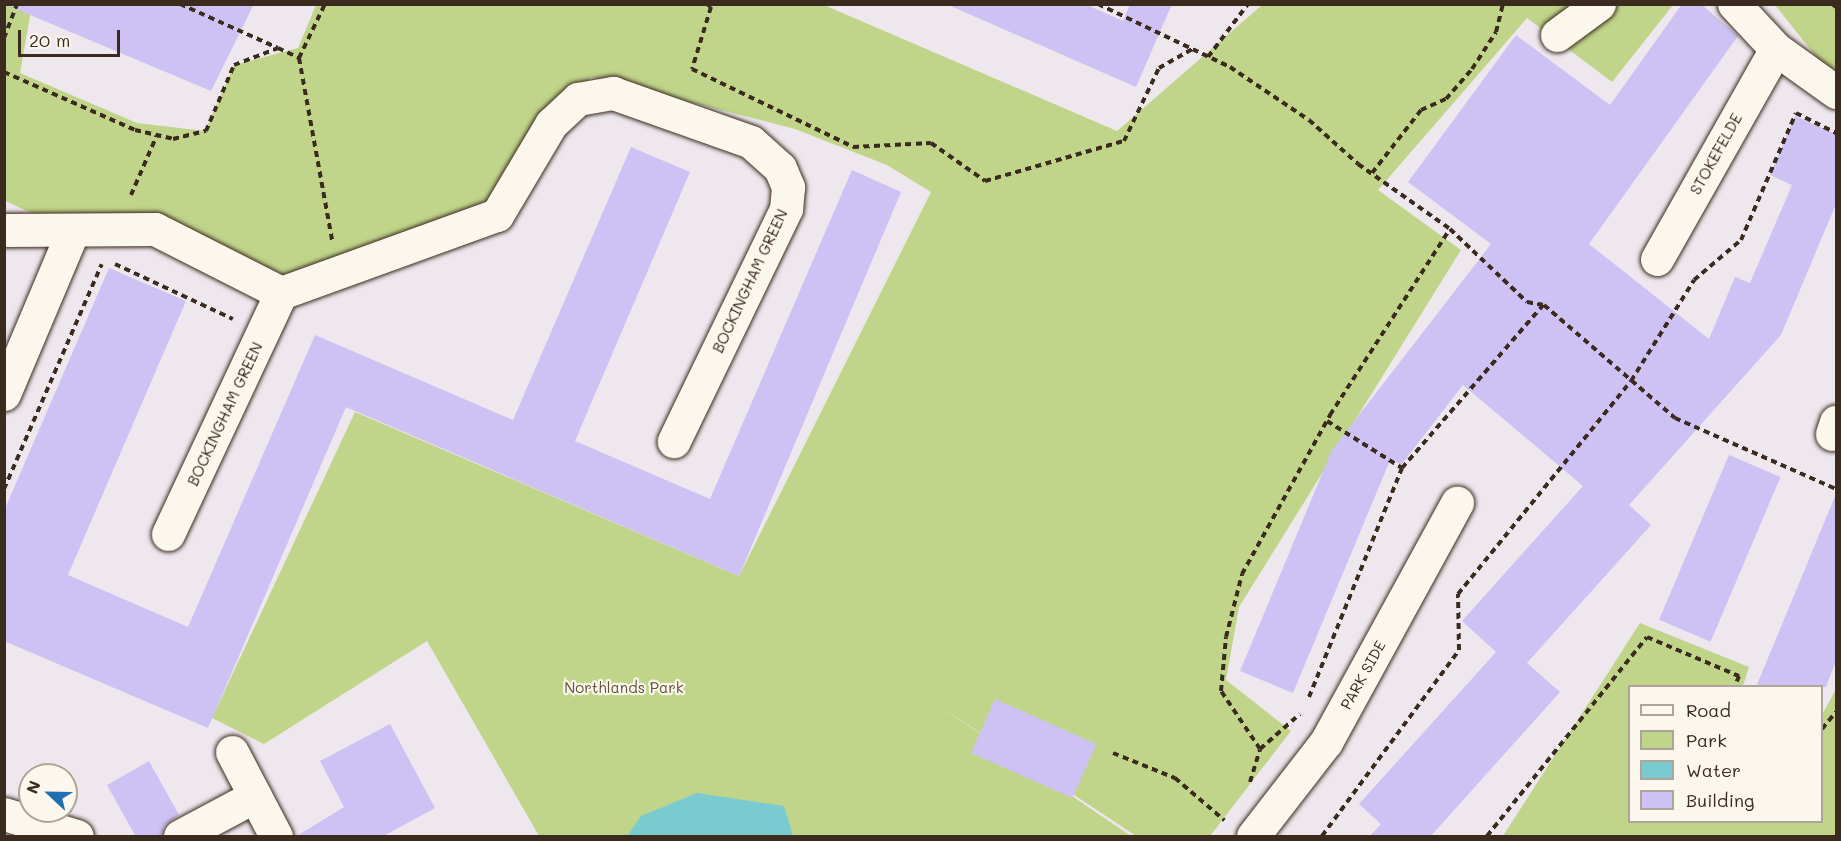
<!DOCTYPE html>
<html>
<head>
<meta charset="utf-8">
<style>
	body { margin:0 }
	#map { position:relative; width:1841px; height:841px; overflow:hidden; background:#eee7ee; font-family:Mali,sans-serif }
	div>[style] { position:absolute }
	.green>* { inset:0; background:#c0d58a }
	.water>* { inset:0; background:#7acbd0 }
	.building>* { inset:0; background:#cec2f4; transform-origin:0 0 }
	.path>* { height:4px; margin-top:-2px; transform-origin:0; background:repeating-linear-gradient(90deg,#3b2a1e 0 6px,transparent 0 10.5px) }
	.roads { filter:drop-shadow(0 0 2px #3b2a1e) drop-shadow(0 0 2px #3b2a1e) }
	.minor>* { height:33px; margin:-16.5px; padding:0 16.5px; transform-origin:16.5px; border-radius:16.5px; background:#fbf7ec }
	span { translate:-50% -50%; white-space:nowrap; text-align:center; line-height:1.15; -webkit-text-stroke:4.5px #fbf7ec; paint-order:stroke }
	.street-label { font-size:15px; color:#3b2a1e }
	.park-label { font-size:15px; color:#5c5539 }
	.frame { position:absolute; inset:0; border:6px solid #3b2a1e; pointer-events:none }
	.legend { position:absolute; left:1628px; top:685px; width:195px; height:138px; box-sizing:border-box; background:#fbf7ec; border:2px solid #aea59a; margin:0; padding:8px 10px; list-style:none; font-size:18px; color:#3b2a1e }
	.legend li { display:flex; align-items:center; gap:12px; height:30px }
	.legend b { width:30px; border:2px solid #aea59a }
	.north { position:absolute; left:18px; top:763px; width:60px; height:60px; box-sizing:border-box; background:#fbf7ec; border:2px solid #aea59a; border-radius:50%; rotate:292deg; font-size:16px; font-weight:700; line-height:24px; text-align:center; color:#3b2a1e }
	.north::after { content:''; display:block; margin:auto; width:21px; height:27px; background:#1f6fb2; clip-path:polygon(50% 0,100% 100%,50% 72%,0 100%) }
	.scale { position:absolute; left:18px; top:30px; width:102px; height:27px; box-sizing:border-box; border:3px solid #3b2a1e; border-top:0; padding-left:8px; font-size:18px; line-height:21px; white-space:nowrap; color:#3b2a1e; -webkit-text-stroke:4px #fbf7ec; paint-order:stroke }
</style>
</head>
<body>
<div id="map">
	<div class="green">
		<div style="clip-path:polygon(4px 5px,32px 5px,20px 73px,137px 123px,205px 131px,234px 65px,298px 48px,316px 5px,824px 5px,1117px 131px,1262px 5px,1673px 5px,1612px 82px,1527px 18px,1378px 190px,1461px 250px,1239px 607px,1226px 680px,1291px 731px,1210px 836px,1136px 836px,929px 699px,1131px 836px,539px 836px,427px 641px,264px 744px,212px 718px,355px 412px,739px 576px,931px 192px,887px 165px,795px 129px,591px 77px,544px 118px,497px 215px,281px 293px,147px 224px,60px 226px,5px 201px)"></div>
		<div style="clip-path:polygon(1775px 5px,1836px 5px,1836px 76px,1826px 69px)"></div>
		<div style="clip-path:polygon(1640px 623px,1749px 667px,1743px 686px,1630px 686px,1630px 822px,1822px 822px,1822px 715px,1836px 689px,1836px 836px,1503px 836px)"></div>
	</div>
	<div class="water">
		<div style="clip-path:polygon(697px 793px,784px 806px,793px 836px,627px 836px,641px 816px)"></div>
	</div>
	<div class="building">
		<div style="clip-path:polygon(4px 4px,254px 4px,211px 91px)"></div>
		<div style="clip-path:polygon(946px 4px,1085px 4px,1123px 21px,1130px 4px,1172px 4px,1136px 87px)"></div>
		<div style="clip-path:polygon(1682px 4px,1701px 4px,1738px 36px,1589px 244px,1709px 339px,1735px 277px,1750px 283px,1792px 185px,1770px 175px,1795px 116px,1836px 134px,1836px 204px,1781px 335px,1629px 505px,1651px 525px,1527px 663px,1560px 692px,1430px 837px,1369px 837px,1381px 824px,1359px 804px,1496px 652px,1462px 621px,1583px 486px,1463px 385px,1401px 465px,1391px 458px,1293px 693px,1240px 671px,1332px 450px,1491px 244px,1408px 182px,1516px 35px,1610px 105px)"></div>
		<div style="clip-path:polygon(631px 147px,690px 172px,575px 441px,710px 499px,852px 170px,901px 192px,739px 576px,346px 407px,208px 728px,4px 641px,4px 511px,109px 268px,186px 301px,68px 575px,188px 627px,315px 335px,513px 420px)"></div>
		<div style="left:1729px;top:455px;width:56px;height:179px;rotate:23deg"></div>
		<div style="clip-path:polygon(1836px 494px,1836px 661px,1826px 687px,1756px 687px)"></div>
		<div style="left:995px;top:699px;width:111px;height:59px;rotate:24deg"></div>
		<div style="clip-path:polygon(390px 724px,435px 808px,382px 837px,295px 837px,344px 807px,320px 761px)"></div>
		<div style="clip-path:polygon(149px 761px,179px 815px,164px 826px,161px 837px,136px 837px,107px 785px)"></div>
	</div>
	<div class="path">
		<div style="left:180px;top:4px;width:107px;rotate:24.2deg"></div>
		<div style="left:707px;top:4px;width:5px;rotate:37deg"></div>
		<div style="left:711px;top:7px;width:65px;rotate:107deg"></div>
		<div style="left:692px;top:69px;width:179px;rotate:25.8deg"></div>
		<div style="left:853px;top:147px;width:78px;rotate:-2.9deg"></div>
		<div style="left:931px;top:143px;width:66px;rotate:35.1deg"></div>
		<div style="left:985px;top:181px;width:145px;rotate:-16.1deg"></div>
		<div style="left:1124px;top:141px;width:81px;rotate:-64.4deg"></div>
		<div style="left:1159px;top:68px;width:40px;rotate:-29.7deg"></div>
		<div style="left:1098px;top:4px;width:146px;rotate:25.5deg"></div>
		<div style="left:1230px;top:67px;width:95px;rotate:33.9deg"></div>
		<div style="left:1309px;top:120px;width:66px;rotate:41.9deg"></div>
		<div style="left:1358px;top:164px;width:113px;rotate:35.2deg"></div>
		<div style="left:1450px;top:229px;width:106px;rotate:43.5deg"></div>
		<div style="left:1527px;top:302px;width:17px;rotate:10deg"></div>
		<div style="left:1544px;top:305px;width:173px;rotate:40.8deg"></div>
		<div style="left:1675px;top:418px;width:176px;rotate:23.8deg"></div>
		<div style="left:1832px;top:4px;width:5px;rotate:37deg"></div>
		<div style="left:4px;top:38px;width:36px;rotate:-69deg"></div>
		<div style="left:1208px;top:57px;width:66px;rotate:-53deg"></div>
		<div style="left:299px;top:58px;width:185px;rotate:79.7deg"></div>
		<div style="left:4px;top:72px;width:143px;rotate:23.9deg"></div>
		<div style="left:135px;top:130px;width:39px;rotate:13deg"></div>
		<div style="left:173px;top:139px;width:34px;rotate:-14deg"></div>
		<div style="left:206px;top:131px;width:72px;rotate:-67deg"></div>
		<div style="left:234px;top:65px;width:47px;rotate:-21.1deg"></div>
		<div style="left:278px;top:48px;width:23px;rotate:25deg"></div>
		<div style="left:299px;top:58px;width:60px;rotate:-64.3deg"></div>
		<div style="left:1372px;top:173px;width:80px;rotate:-52.1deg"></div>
		<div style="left:1421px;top:110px;width:27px;rotate:-24deg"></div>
		<div style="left:1446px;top:99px;width:40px;rotate:-49deg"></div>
		<div style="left:1472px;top:69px;width:44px;rotate:-57deg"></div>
		<div style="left:1496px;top:32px;width:29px;rotate:-76deg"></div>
		<div style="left:131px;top:195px;width:65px;rotate:-66.6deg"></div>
		<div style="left:115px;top:264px;width:130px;rotate:25deg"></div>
		<div style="left:1327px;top:421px;width:89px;rotate:32.1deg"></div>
		<div style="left:1402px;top:468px;width:216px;rotate:-49.1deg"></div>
		<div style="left:4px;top:489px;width:245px;rotate:-66.5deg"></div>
		<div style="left:1309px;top:697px;width:247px;rotate:-67.9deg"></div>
		<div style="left:1822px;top:729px;width:22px;rotate:-51deg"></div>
		<div style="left:1260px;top:749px;width:53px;rotate:-41.2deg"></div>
		<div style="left:1113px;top:753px;width:67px;rotate:22deg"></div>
		<div style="left:1175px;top:778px;width:65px;rotate:40.6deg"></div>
		<div style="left:1250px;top:782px;width:34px;rotate:-73deg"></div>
		<div style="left:1260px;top:749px;width:70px;rotate:-123.9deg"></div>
		<div style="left:1221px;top:691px;width:54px;rotate:-84.7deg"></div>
		<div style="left:1226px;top:637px;width:65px;rotate:-75.7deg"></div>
		<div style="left:1242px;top:574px;width:182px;rotate:-61deg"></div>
		<div style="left:1330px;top:415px;width:221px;rotate:-57.2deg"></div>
		<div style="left:1322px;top:836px;width:231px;rotate:-53.6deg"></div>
		<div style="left:1459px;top:650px;width:56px;rotate:-91deg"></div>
		<div style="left:1458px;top:594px;width:274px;rotate:-50.9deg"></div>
		<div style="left:1631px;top:381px;width:119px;rotate:-58deg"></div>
		<div style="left:1694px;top:280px;width:62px;rotate:-40.4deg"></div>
		<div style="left:1741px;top:240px;width:138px;rotate:-66.6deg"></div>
		<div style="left:1796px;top:113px;width:45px;rotate:26.6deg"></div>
		<div style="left:1487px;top:836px;width:255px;rotate:-51.2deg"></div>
		<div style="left:1647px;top:637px;width:100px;rotate:23deg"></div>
		<div style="left:1739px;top:676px;width:11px;rotate:112deg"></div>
	</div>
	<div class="roads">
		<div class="minor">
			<div style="left:1734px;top:4px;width:62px;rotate:47deg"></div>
			<div style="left:1776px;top:49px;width:74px;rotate:35.6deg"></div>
			<div style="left:1557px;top:35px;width:52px;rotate:-36.4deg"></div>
			<div style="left:4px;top:230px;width:151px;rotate:-0.4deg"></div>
			<div style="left:155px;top:229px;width:141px;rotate:26.9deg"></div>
			<div style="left:281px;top:293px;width:230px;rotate:-19.9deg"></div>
			<div style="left:497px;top:215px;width:106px;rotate:-59.3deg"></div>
			<div style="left:551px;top:124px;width:37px;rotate:-43deg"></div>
			<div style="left:578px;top:99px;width:36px;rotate:-10deg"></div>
			<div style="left:613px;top:93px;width:146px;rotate:19.5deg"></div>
			<div style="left:751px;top:142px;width:39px;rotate:42deg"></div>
			<div style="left:780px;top:168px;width:21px;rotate:67deg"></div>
			<div style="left:788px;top:187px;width:22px;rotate:95deg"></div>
			<div style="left:786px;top:209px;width:258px;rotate:115.8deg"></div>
			<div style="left:1657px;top:259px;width:241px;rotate:-60.5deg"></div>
			<div style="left:4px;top:394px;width:177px;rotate:-67.1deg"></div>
			<div style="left:1832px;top:434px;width:13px;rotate:-72deg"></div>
			<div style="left:168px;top:534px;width:266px;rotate:-64.9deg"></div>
			<div style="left:232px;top:752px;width:95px;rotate:62.4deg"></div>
			<div style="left:4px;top:814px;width:76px;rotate:16.8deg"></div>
			<div style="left:180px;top:836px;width:85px;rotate:-28.1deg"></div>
			<div style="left:1253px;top:836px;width:119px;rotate:-52.2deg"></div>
			<div style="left:1326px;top:742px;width:273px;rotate:-61.3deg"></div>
		</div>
	</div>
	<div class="street-label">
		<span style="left:1716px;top:154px;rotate:-61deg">STOKEFELDE</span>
		<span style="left:750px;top:281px;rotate:-65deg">BOCKINGHAM GREEN</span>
		<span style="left:225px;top:414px;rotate:-65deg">BOCKINGHAM GREEN</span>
		<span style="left:1363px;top:675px;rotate:-61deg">PARK SIDE</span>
	</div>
	<div class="park-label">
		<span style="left:624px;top:688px">Northlands Park</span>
	</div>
	<div class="frame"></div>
	<ul class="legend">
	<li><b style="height:8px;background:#fbf7ec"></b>Road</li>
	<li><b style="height:16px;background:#c0d58a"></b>Park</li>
	<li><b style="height:16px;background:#7acbd0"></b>Water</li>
	<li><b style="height:16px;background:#cec2f4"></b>Building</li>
	</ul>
	<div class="north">N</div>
	<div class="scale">20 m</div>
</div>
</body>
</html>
